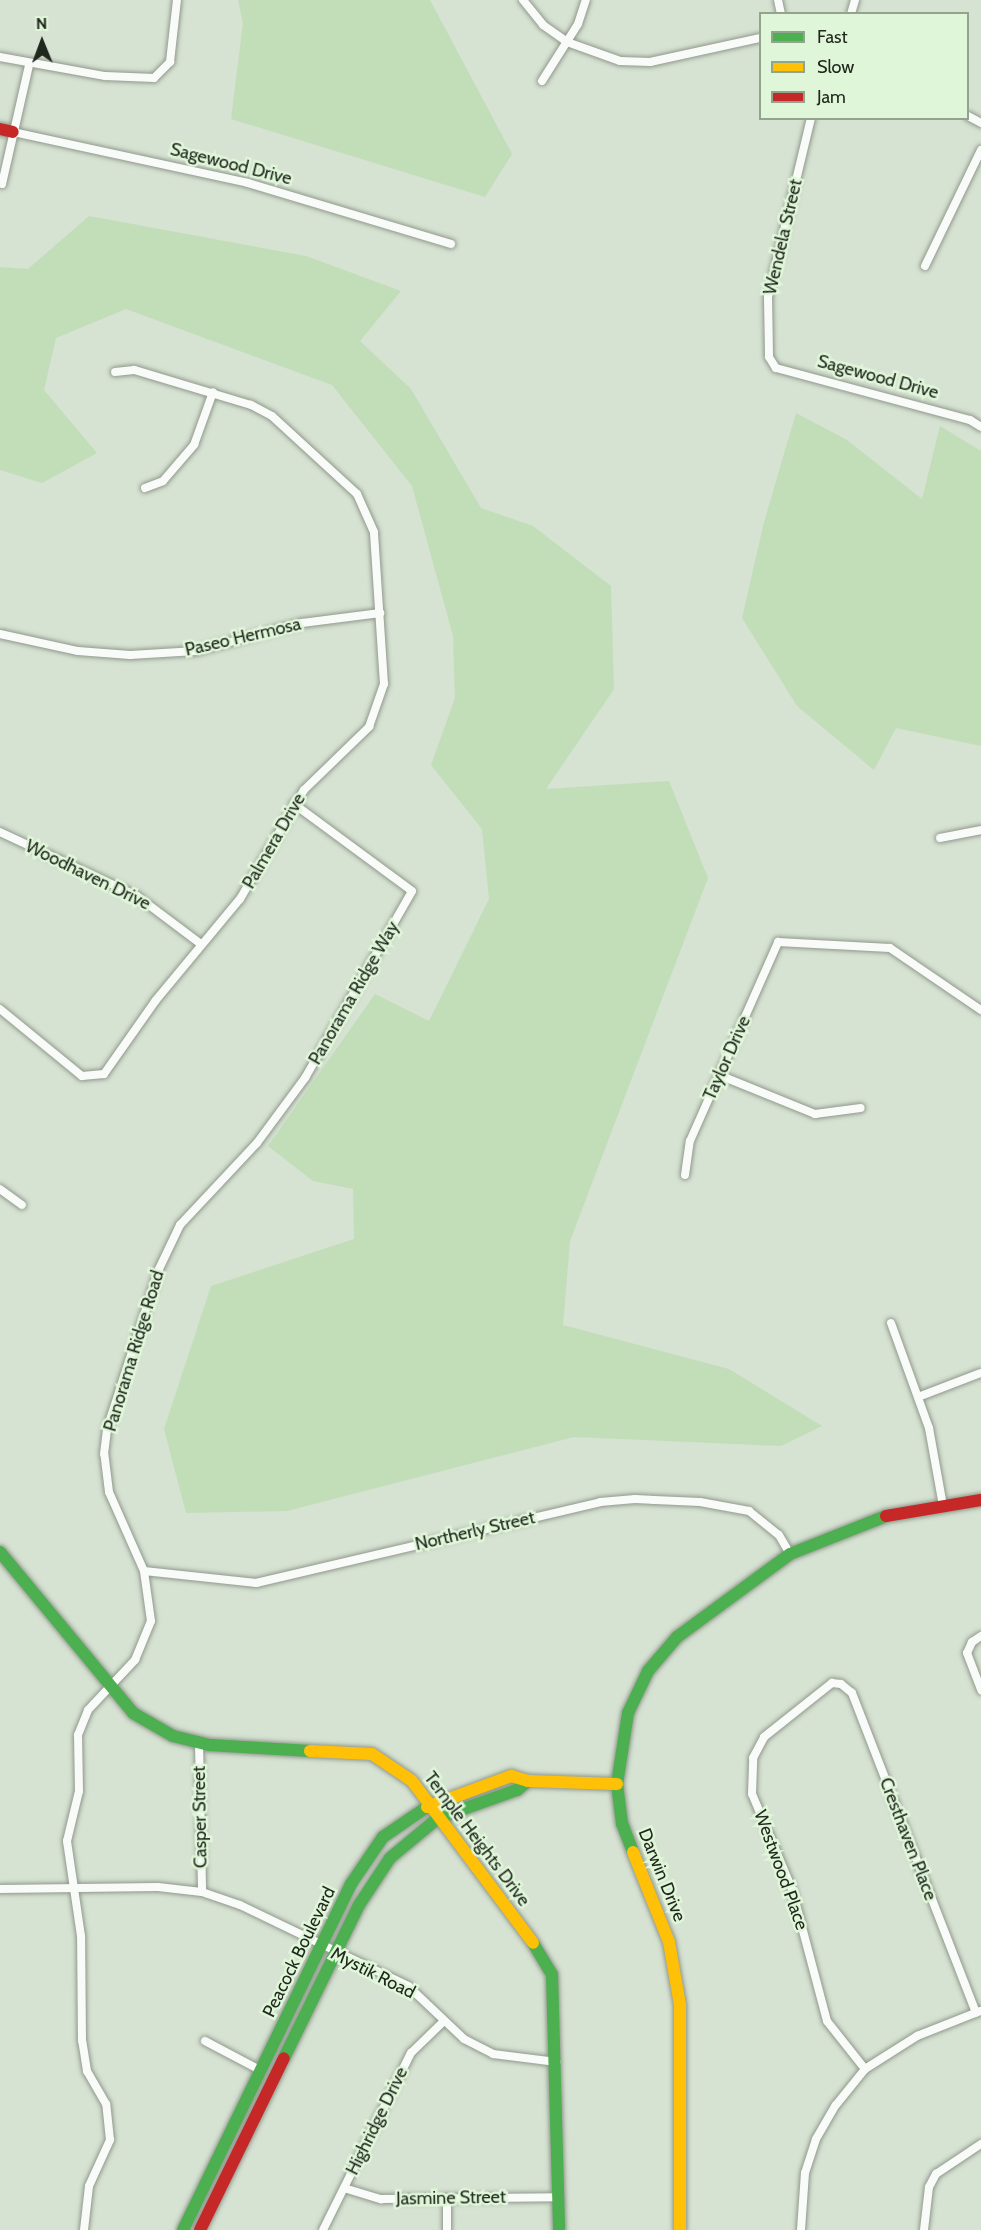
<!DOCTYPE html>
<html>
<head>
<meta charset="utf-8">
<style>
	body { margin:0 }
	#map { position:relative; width:981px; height:2230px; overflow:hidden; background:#d6e2d2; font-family:Cabin,sans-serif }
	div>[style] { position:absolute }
	.green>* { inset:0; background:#c2deb9 }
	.roads { filter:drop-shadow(0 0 2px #90998d) drop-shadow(0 0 2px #90998d) }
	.street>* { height:8px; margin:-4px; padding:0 4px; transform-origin:4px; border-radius:4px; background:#f9fbf8 }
	.fast>* { height:12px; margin:-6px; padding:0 6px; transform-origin:6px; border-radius:6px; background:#4caf50 }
	.slow>* { height:12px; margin:-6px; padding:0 6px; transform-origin:6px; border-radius:6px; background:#ffc107 }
	.jam>* { height:12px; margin:-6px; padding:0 6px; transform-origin:6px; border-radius:6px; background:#c62828 }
	span { translate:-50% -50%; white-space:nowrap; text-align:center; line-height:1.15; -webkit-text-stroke:5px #e0f6d9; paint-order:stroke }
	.street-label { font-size:18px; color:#20281e }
	.legend { position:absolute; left:759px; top:12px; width:210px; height:108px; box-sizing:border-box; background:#e0f6d9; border:2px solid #93a48e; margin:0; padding:8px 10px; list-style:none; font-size:18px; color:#20281e }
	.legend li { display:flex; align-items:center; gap:12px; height:30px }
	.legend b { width:30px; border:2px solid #93a48e }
	.north { position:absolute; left:12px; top:12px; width:60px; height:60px; -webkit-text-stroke:4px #e0f6d9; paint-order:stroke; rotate:359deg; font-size:16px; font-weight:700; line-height:24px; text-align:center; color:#20281e }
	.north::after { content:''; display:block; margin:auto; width:21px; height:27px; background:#20281e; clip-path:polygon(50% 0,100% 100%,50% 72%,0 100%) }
</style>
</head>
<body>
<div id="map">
	<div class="green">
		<div style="clip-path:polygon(238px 0,430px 0,512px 154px,485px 197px,231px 119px,243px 23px)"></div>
		<div style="clip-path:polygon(89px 216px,306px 256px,401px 291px,360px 341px,411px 389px,481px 508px,533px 526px,611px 586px,614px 689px,546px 789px,669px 781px,708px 878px,570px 1241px,563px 1325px,729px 1369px,822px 1426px,781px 1446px,574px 1437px,287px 1511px,186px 1513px,164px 1429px,211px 1286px,354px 1239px,353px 1189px,313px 1181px,268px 1146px,375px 994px,429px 1021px,489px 899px,482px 829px,431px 765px,455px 698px,453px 636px,412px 486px,332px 385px,126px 309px,56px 338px,44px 390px,97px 453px,42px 483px,0 470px,0 267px,28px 269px)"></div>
		<div style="clip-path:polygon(796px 413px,847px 440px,922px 499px,940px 426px,981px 451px,981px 746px,896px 728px,874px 770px,797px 706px,742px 618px,764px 522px)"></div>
	</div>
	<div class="roads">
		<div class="street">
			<div style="left:523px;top:0;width:32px;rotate:51deg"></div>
			<div style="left:543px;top:25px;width:29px;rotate:35deg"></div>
			<div style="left:567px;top:42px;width:56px;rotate:19.7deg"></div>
			<div style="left:620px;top:61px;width:30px;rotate:2deg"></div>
			<div style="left:650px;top:62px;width:113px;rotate:-12.3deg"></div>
			<div style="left:778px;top:0;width:14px;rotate:78deg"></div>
			<div style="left:851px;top:14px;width:15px;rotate:-74deg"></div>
			<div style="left:0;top:57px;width:107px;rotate:10.3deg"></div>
			<div style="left:105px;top:76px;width:49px;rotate:2.3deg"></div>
			<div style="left:154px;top:78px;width:23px;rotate:-45deg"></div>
			<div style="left:170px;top:62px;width:62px;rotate:-83.6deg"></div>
			<div style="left:542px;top:81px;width:67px;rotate:-57.7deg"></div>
			<div style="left:578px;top:24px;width:25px;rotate:-72deg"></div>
			<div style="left:968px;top:116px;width:15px;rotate:28deg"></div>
			<div style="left:811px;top:118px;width:184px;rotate:103.5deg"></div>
			<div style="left:768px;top:297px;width:60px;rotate:89deg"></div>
			<div style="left:769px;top:357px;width:13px;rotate:58deg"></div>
			<div style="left:776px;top:368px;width:201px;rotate:15deg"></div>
			<div style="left:970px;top:420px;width:13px;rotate:32deg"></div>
			<div style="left:13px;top:132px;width:240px;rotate:12.2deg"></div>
			<div style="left:248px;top:183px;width:212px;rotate:16.7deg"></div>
			<div style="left:2px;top:184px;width:122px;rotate:-77.2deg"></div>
			<div style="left:925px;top:266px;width:129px;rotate:-64.2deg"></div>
			<div style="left:145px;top:488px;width:19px;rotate:-21deg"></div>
			<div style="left:163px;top:481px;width:48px;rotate:-49.3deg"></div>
			<div style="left:194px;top:445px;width:56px;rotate:-70.3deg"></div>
			<div style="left:0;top:634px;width:80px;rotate:12.3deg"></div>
			<div style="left:78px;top:651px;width:52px;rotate:4.4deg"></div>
			<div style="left:130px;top:655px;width:66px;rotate:-3.5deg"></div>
			<div style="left:196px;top:651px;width:110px;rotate:-14.8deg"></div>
			<div style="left:302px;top:623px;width:79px;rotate:-7.3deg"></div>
			<div style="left:0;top:832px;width:151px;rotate:25deg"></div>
			<div style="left:137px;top:896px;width:80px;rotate:36.9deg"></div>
			<div style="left:940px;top:838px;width:42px;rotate:-11deg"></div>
			<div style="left:0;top:1009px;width:106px;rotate:39.3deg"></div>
			<div style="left:82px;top:1076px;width:22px;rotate:-5deg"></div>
			<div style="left:104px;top:1074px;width:90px;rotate:-54.9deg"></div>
			<div style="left:156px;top:1000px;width:131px;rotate:-50.3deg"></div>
			<div style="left:240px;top:899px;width:126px;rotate:-59.6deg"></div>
			<div style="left:304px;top:790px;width:91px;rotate:-44.1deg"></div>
			<div style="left:369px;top:727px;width:46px;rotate:-70.8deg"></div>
			<div style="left:384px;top:684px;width:152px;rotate:-93.8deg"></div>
			<div style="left:374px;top:532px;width:42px;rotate:-114.1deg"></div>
			<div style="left:357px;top:494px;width:115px;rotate:-137.5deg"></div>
			<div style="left:272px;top:416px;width:24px;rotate:-152deg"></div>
			<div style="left:251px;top:405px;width:122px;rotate:-163.3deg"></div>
			<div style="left:134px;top:370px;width:19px;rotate:174deg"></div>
			<div style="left:719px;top:1075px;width:104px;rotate:22.1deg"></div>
			<div style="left:815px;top:1114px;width:46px;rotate:-7.4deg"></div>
			<div style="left:685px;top:1175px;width:34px;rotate:-82deg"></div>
			<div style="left:690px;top:1141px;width:218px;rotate:-66.1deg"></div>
			<div style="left:778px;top:942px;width:112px;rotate:3.1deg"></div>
			<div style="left:890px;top:948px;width:110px;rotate:34.3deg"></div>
			<div style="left:0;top:1189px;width:27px;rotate:36deg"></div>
			<div style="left:891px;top:1323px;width:112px;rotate:70.1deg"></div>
			<div style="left:929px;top:1428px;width:79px;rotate:79.8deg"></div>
			<div style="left:918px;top:1397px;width:67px;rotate:-20.9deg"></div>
			<div style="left:144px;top:1571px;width:113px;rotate:6.1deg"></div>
			<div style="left:256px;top:1583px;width:353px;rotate:-13.2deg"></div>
			<div style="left:600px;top:1502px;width:35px;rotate:-5deg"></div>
			<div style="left:635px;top:1499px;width:65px;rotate:2.6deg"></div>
			<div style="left:700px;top:1502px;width:50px;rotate:10.4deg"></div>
			<div style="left:749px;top:1511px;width:38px;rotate:39deg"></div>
			<div style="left:779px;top:1535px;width:22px;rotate:60deg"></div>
			<div style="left:981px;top:1636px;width:11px;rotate:146deg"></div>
			<div style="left:972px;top:1642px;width:12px;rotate:114deg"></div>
			<div style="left:967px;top:1653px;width:40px;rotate:69deg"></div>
			<div style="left:199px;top:1743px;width:149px;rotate:88.8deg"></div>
			<div style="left:0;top:1889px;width:158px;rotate:-0.7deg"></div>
			<div style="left:158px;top:1887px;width:44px;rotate:6.5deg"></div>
			<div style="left:202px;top:1892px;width:40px;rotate:18.9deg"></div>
			<div style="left:240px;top:1905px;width:187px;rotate:25.7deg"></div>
			<div style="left:408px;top:1986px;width:77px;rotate:43.4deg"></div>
			<div style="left:464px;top:2039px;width:33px;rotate:27deg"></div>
			<div style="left:493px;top:2054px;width:64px;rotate:7.2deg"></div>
			<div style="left:205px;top:2041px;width:64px;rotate:27.8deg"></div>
			<div style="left:865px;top:2069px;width:61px;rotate:-128.4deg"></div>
			<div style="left:827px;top:2021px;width:137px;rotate:-104.9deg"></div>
			<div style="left:792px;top:1889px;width:103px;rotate:-112.8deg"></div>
			<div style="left:752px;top:1794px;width:36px;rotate:-88deg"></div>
			<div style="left:753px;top:1758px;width:24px;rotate:-62deg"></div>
			<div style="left:764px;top:1737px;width:87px;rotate:-38.5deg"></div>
			<div style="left:832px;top:1683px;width:9px;rotate:6deg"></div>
			<div style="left:841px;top:1684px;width:14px;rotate:39deg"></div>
			<div style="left:852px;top:1693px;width:343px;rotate:68.8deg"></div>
			<div style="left:344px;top:2188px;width:39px;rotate:17deg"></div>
			<div style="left:381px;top:2199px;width:178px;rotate:-0.6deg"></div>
			<div style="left:447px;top:2198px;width:32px;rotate:90deg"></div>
			<div style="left:84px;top:2230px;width:44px;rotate:-83.5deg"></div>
			<div style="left:89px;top:2186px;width:51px;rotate:-65.5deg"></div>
			<div style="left:110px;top:2140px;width:36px;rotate:-96deg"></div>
			<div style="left:106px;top:2104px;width:38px;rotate:-120deg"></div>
			<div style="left:87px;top:2071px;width:30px;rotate:-99deg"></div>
			<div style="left:82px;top:2041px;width:105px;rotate:-90.5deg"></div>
			<div style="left:81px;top:1936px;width:96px;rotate:-98.4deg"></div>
			<div style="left:67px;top:1841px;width:51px;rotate:-76.5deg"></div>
			<div style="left:79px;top:1791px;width:56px;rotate:-91deg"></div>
			<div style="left:78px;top:1735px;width:27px;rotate:-68deg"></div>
			<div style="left:88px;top:1710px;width:69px;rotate:-46.8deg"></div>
			<div style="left:135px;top:1660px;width:42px;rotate:-67.7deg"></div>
			<div style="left:151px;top:1621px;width:50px;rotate:-98deg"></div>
			<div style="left:144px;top:1571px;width:86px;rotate:-113.9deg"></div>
			<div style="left:109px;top:1492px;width:38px;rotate:-97deg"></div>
			<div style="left:104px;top:1454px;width:25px;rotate:-83deg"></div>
			<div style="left:107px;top:1429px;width:168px;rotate:-72deg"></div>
			<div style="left:159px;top:1269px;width:49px;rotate:-64.5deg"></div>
			<div style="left:180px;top:1225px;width:112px;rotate:-46.8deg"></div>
			<div style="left:257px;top:1143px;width:81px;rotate:-53.6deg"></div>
			<div style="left:305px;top:1078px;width:215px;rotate:-60.2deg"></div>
			<div style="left:412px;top:891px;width:147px;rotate:-143.6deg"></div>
			<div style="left:323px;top:2230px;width:198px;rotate:-63.6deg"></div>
			<div style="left:411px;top:2053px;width:46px;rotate:-44.1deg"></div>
			<div style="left:801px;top:2230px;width:57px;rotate:-86deg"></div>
			<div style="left:805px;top:2173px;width:36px;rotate:-72deg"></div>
			<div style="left:816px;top:2139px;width:39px;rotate:-60deg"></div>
			<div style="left:836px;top:2105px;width:46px;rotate:-51.1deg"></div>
			<div style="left:865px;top:2069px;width:62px;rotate:-32.4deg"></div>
			<div style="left:917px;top:2036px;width:68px;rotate:-21.6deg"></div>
			<div style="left:924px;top:2230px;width:43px;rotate:-83.4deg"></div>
			<div style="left:929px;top:2187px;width:15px;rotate:-62deg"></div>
			<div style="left:936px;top:2174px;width:54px;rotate:-33.7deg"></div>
		</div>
		<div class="fast">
			<div style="left:0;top:1552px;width:209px;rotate:50.4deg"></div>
			<div style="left:133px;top:1713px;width:46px;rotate:29.9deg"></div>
			<div style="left:173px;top:1736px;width:38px;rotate:14deg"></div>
			<div style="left:210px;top:1745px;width:100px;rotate:3.4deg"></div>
			<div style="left:633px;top:1852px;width:30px;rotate:-111deg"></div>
			<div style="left:622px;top:1824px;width:40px;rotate:-97.1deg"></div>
			<div style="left:617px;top:1784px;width:72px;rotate:-81.2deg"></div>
			<div style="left:628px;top:1713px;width:47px;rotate:-64.5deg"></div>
			<div style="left:648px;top:1671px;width:45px;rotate:-49.5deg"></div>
			<div style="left:677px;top:1637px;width:140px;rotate:-36.3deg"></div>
			<div style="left:790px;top:1554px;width:103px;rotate:-21.6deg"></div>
			<div style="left:533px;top:1943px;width:37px;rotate:59deg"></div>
			<div style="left:552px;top:1975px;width:255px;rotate:88.4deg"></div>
			<div style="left:284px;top:2058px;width:170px;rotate:-63.9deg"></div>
			<div style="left:359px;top:1905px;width:56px;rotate:-56.6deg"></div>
			<div style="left:390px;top:1858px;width:62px;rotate:-39.8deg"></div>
			<div style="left:438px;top:1818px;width:84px;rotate:-19.5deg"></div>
			<div style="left:517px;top:1790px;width:14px;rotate:-39deg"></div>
			<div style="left:183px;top:2230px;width:385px;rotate:-64.1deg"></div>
			<div style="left:351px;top:1884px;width:57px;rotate:-55.8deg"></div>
			<div style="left:383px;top:1837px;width:53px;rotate:-34.3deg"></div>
		</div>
		<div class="slow">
			<div style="left:310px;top:1751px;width:62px;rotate:2.8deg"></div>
			<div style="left:372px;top:1754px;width:48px;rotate:34deg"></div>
			<div style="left:412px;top:1781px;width:202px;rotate:53.2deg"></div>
			<div style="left:427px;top:1807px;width:90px;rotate:-20.3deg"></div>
			<div style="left:511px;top:1776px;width:18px;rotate:16deg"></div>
			<div style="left:528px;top:1781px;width:89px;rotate:1.9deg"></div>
			<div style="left:633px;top:1852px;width:97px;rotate:68.2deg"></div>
			<div style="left:669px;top:1942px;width:64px;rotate:80.1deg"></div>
			<div style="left:680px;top:2005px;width:225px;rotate:90deg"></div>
		</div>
		<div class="jam">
			<div style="left:0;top:129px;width:13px;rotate:13deg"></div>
			<div style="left:886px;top:1516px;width:96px;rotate:-9.6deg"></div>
			<div style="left:200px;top:2230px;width:191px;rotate:-64deg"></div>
		</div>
	</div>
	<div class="street-label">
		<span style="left:231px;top:164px;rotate:14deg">Sagewood Drive</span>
		<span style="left:783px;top:237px;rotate:-77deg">Wendela Street</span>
		<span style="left:878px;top:377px;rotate:15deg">Sagewood Drive</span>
		<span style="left:243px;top:637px;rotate:-13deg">Paseo Hermosa</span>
		<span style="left:274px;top:841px;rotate:-60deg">Palmera Drive</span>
		<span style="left:88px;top:875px;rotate:26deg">Woodhaven Drive</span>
		<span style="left:354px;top:993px;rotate:-60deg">Panorama Ridge Way</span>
		<span style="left:727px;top:1058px;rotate:-66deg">Taylor Drive</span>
		<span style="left:134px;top:1351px;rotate:-73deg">Panorama Ridge Road</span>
		<span style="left:475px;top:1531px;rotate:-13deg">Northerly Street</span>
		<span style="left:200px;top:1817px;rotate:-91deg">Casper Street</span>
		<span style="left:477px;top:1839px;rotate:53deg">Temple Heights Drive</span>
		<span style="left:908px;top:1839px;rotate:69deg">Cresthaven Place</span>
		<span style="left:781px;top:1870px;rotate:70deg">Westwood Place</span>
		<span style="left:662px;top:1875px;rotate:68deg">Darwin Drive</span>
		<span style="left:299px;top:1952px;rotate:-64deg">Peacock Boulevard</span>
		<span style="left:373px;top:1973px;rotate:27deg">Mystik Road</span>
		<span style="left:377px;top:2121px;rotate:-64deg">Highridge Drive</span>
		<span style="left:451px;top:2198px;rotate:-1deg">Jasmine Street</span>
	</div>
	<ul class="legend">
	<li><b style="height:8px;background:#4caf50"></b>Fast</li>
	<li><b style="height:8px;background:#ffc107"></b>Slow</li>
	<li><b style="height:8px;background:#c62828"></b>Jam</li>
	</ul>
	<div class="north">N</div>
</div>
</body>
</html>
